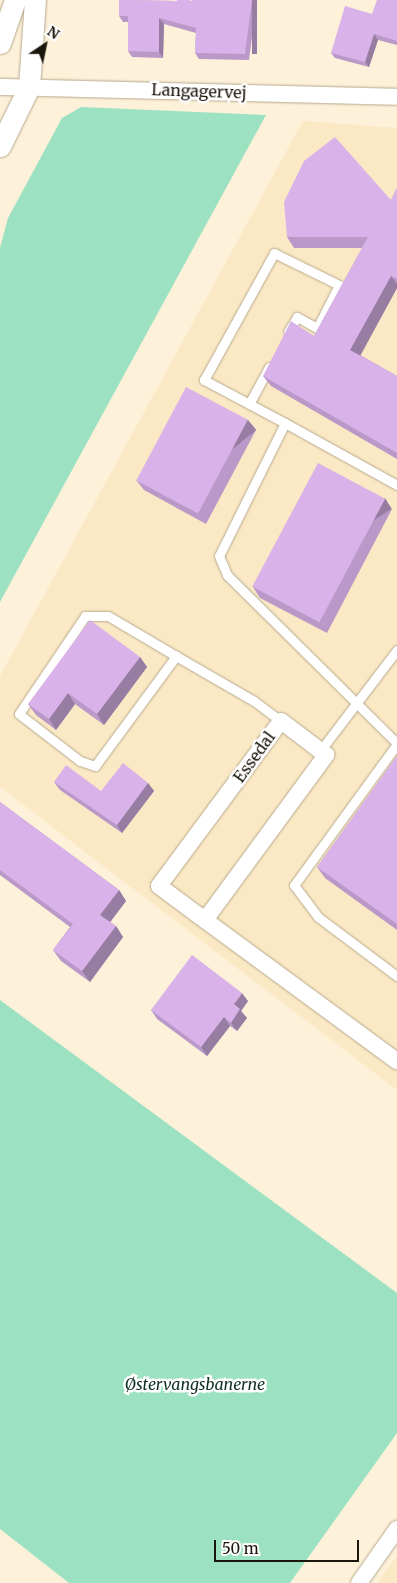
<!DOCTYPE html>
<html>
<head>
<meta charset="utf-8">
<style>
	body { margin:0 }
	#map { position:relative; width:397px; height:1583px; overflow:hidden; background:#fdf1da; font-family:Merriweather,serif }
	div>[style] { position:absolute }
	.built>* { inset:0; background:#fbe9c5 }
	.green>* { inset:0; background:#9ce2c2 }
	.roads { filter:drop-shadow(0 0 1px #b7a98e) drop-shadow(0 0 1px #b7a98e) }
	.service>* { height:9px; margin:-4.5px; padding:0 4.5px; transform-origin:4.5px; border-radius:4.5px; background:#fff }
	.minor>* { height:16px; margin:-8px; padding:0 8px; transform-origin:8px; border-radius:8px; background:#fff }
	.tertiary>* { height:21px; margin:-10.5px; padding:0 10.5px; transform-origin:10.5px; border-radius:10.5px; background:#fff }
	.wall>* { inset:0; background:#ba99c8 }
	.shaded-wall>* { inset:0; background:#977da2; transform-origin:0 0 }
	.building>* { inset:0; background:#d8b2e8; transform-origin:0 0 }
	span { translate:-50% -50%; white-space:nowrap; text-align:center; line-height:1.15; -webkit-text-stroke:5px #fff; paint-order:stroke }
	.street-label { font-size:16px; color:#1b160b }
	.park-label { font-size:16px; color:#113124; font-style:italic }
	.north { position:absolute; left:20px; top:20px; width:50px; height:50px; -webkit-text-stroke:4px #fff; paint-order:stroke; rotate:34deg; font-size:14px; font-weight:700; line-height:20px; text-align:center; color:#1b160b }
	.north::after { content:''; display:block; margin:auto; width:18px; height:22px; background:#1b160b; clip-path:polygon(50% 0,100% 100%,50% 72%,0 100%) }
	.scale { position:absolute; left:214px; top:1540px; width:145px; height:22px; box-sizing:border-box; border:2px solid #1b160b; border-top:0; padding-left:6px; font-size:15px; line-height:18px; white-space:nowrap; color:#1b160b; -webkit-text-stroke:4px #fff; paint-order:stroke }
</style>
</head>
<body>
<div id="map">
	<div class="built">
		<div style="clip-path:polygon(303px 121px,397px 128px,397px 1090px,0 787px,0 676px)"></div>
		<div style="clip-path:polygon(397px 1556px,397px 1583px,377px 1583px)"></div>
	</div>
	<div class="green">
		<div style="clip-path:polygon(81px 107px,266px 115px,0 602px,0 248px,8px 218px,62px 118px)"></div>
		<div style="clip-path:polygon(0 1000px,397px 1293px,397px 1433px,290px 1583px,69px 1583px,0 1529px)"></div>
	</div>
	<div class="roads">
		<div class="service">
			<div style="left:249px;top:404px;width:42px;rotate:-61.6deg"></div>
			<div style="left:285px;top:423px;width:92px;rotate:-152deg"></div>
			<div style="left:204px;top:380px;width:145px;rotate:-61.1deg"></div>
			<div style="left:274px;top:253px;width:72px;rotate:26.2deg"></div>
			<div style="left:339px;top:285px;width:48px;rotate:117.1deg"></div>
			<div style="left:317px;top:328px;width:23px;rotate:-151deg"></div>
			<div style="left:297px;top:317px;width:17px;rotate:121deg"></div>
			<div style="left:397px;top:485px;width:128px;rotate:-151deg"></div>
			<div style="left:285px;top:423px;width:148px;rotate:116.4deg"></div>
			<div style="left:219px;top:556px;width:21px;rotate:67deg"></div>
			<div style="left:227px;top:575px;width:239px;rotate:44.7deg"></div>
			<div style="left:176px;top:656px;width:79px;rotate:-149.5deg"></div>
			<div style="left:108px;top:616px;width:23px;rotate:180deg"></div>
			<div style="left:85px;top:616px;width:118px;rotate:124deg"></div>
			<div style="left:19px;top:714px;width:77px;rotate:37.6deg"></div>
			<div style="left:80px;top:761px;width:16px;rotate:18deg"></div>
			<div style="left:95px;top:766px;width:137px;rotate:-53.6deg"></div>
			<div style="left:176px;top:656px;width:90px;rotate:30deg"></div>
			<div style="left:254px;top:701px;width:34px;rotate:37deg"></div>
			<div style="left:397px;top:744px;width:175px;rotate:126.1deg"></div>
			<div style="left:294px;top:885px;width:40px;rotate:53deg"></div>
			<div style="left:318px;top:917px;width:99px;rotate:36.8deg"></div>
			<div style="left:320px;top:751px;width:127px;rotate:-52.7deg"></div>
		</div>
		<div class="minor">
			<div style="left:0;top:87px;width:397px;rotate:1.4deg"></div>
			<div style="left:205px;top:920px;width:205px;rotate:-53.7deg"></div>
			<div style="left:326px;top:755px;width:56px;rotate:-142.9deg"></div>
			<div style="left:281px;top:721px;width:205px;rotate:126.5deg"></div>
			<div style="left:159px;top:886px;width:49px;rotate:36.6deg"></div>
			<div style="left:198px;top:915px;width:247px;rotate:36.3deg"></div>
			<div style="left:359px;top:1583px;width:66px;rotate:-54.9deg"></div>
		</div>
		<div class="tertiary">
			<div style="left:0;top:43px;width:46px;rotate:-70.8deg"></div>
			<div style="left:0;top:146px;width:66px;rotate:-63.8deg"></div>
			<div style="left:29px;top:87px;width:87px;rotate:-86.1deg"></div>
		</div>
	</div>
	<div class="wall">
		<div style="clip-path:polygon(119px 0,177px 1px,192px 1px,192px 0,257px 0,249px 60px,199px 59px,195px 53px,196px 33px,164px 24px,163px 58px,132px 57px,128px 51px,128px 22px,123px 22px,119px 16px)"></div>
		<div style="clip-path:polygon(397px 0,397px 45px,378px 40px,369px 67px,335px 58px,331px 53px,372px 14px)"></div>
		<div style="clip-path:polygon(397px 188px,397px 288px,360px 355px,397px 376px,397px 459px,271px 386px,263px 376px,314px 336px,362px 248px,294px 248px,287px 237px,391px 200px)"></div>
		<div style="clip-path:polygon(248px 420px,256px 430px,206px 524px,144px 490px,136px 480px)"></div>
		<div style="clip-path:polygon(392px 509px,327px 633px,260px 598px,253px 587px)"></div>
		<div style="clip-path:polygon(140px 657px,147px 667px,104px 725px,75px 704px,56px 730px,36px 715px,28px 704px)"></div>
		<div style="clip-path:polygon(397px 756px,397px 930px,325px 878px,317px 867px)"></div>
		<div style="clip-path:polygon(54px 782px,101px 791px,148px 783px,154px 791px,122px 833px,60px 790px)"></div>
		<div style="clip-path:polygon(0 802px,119px 890px,126px 901px,110px 922px,116px 926px,123px 937px,90px 982px,61px 961px,53px 950px,70px 927px,0 875px)"></div>
		<div style="clip-path:polygon(248px 1001px,241px 1011px,247px 1018px,237px 1031px,230px 1026px,207px 1056px,157px 1019px,151px 1010px)"></div>
	</div>
	<div class="shaded-wall">
		<div style="left:252px;top:0;width:5px;height:54px"></div>
		<div style="clip-path:polygon(159px 18px,164px 24px,163px 58px,159px 52px)"></div>
		<div style="clip-path:polygon(374px 34px,378px 40px,369px 67px,365px 62px)"></div>
		<div style="clip-path:polygon(391px 276px,397px 284px,397px 288px,358px 360px,350px 350px)"></div>
		<div style="left:248px;top:420px;width:13px;height:105px;rotate:51deg"></div>
		<div style="left:385px;top:498px;width:13px;height:140px;rotate:58deg"></div>
		<div style="clip-path:polygon(140px 657px,147px 667px,104px 725px,97px 714px)"></div>
		<div style="clip-path:polygon(68px 693px,75px 704px,56px 730px,49px 719px)"></div>
		<div style="clip-path:polygon(148px 783px,154px 791px,122px 833px,117px 825px)"></div>
		<div style="clip-path:polygon(119px 890px,126px 901px,108px 925px,100px 915px)"></div>
		<div style="clip-path:polygon(116px 926px,123px 937px,90px 982px,82px 971px)"></div>
		<div style="clip-path:polygon(242px 993px,248px 1001px,241px 1011px,247px 1018px,237px 1031px,231px 1023px,234px 1004px)"></div>
		<div style="clip-path:polygon(224px 1017px,230px 1026px,207px 1056px,201px 1047px)"></div>
	</div>
	<div class="building">
		<div style="clip-path:polygon(119px 0,177px 1px,177px 0,189px 0,192px 1px,192px 0,252px 0,245px 54px,195px 53px,196px 28px,159px 18px,159px 52px,128px 51px,128px 16px,119px 16px)"></div>
		<div style="clip-path:polygon(377px 0,397px 0,397px 41px,374px 34px,365px 62px,331px 53px,345px 6px,372px 14px)"></div>
		<div style="clip-path:polygon(335px 137px,391px 200px,397px 188px,397px 279px,391px 276px,350px 350px,397px 376px,397px 453px,263px 376px,291px 321px,314px 336px,368px 237px,287px 237px,284px 202px,304px 161px)"></div>
		<div style="left:186px;top:387px;width:70px;height:106px;rotate:28deg"></div>
		<div style="left:318px;top:463px;width:76px;height:140px;rotate:28deg"></div>
		<div style="clip-path:polygon(90px 620px,140px 657px,97px 714px,68px 693px,49px 719px,28px 704px)"></div>
		<div style="clip-path:polygon(397px 756px,397px 924px,317px 867px)"></div>
		<div style="clip-path:polygon(123px 763px,148px 783px,117px 825px,54px 782px,66px 765px,101px 791px)"></div>
		<div style="clip-path:polygon(0 802px,119px 890px,100px 915px,116px 926px,82px 971px,53px 950px,73px 924px,0 870px)"></div>
		<div style="clip-path:polygon(192px 955px,242px 993px,234px 1004px,240px 1009px,231px 1023px,224px 1017px,201px 1047px,151px 1010px)"></div>
	</div>
	<div class="street-label">
		<span style="left:199px;top:91px;rotate:2deg">Langagervej</span>
		<span style="left:254px;top:757px;rotate:-54deg">Essedal</span>
	</div>
	<div class="park-label">
		<span style="left:195px;top:1384px">Østervangsbanerne</span>
	</div>
	<div class="north">N</div>
	<div class="scale">50 m</div>
</div>
</body>
</html>
